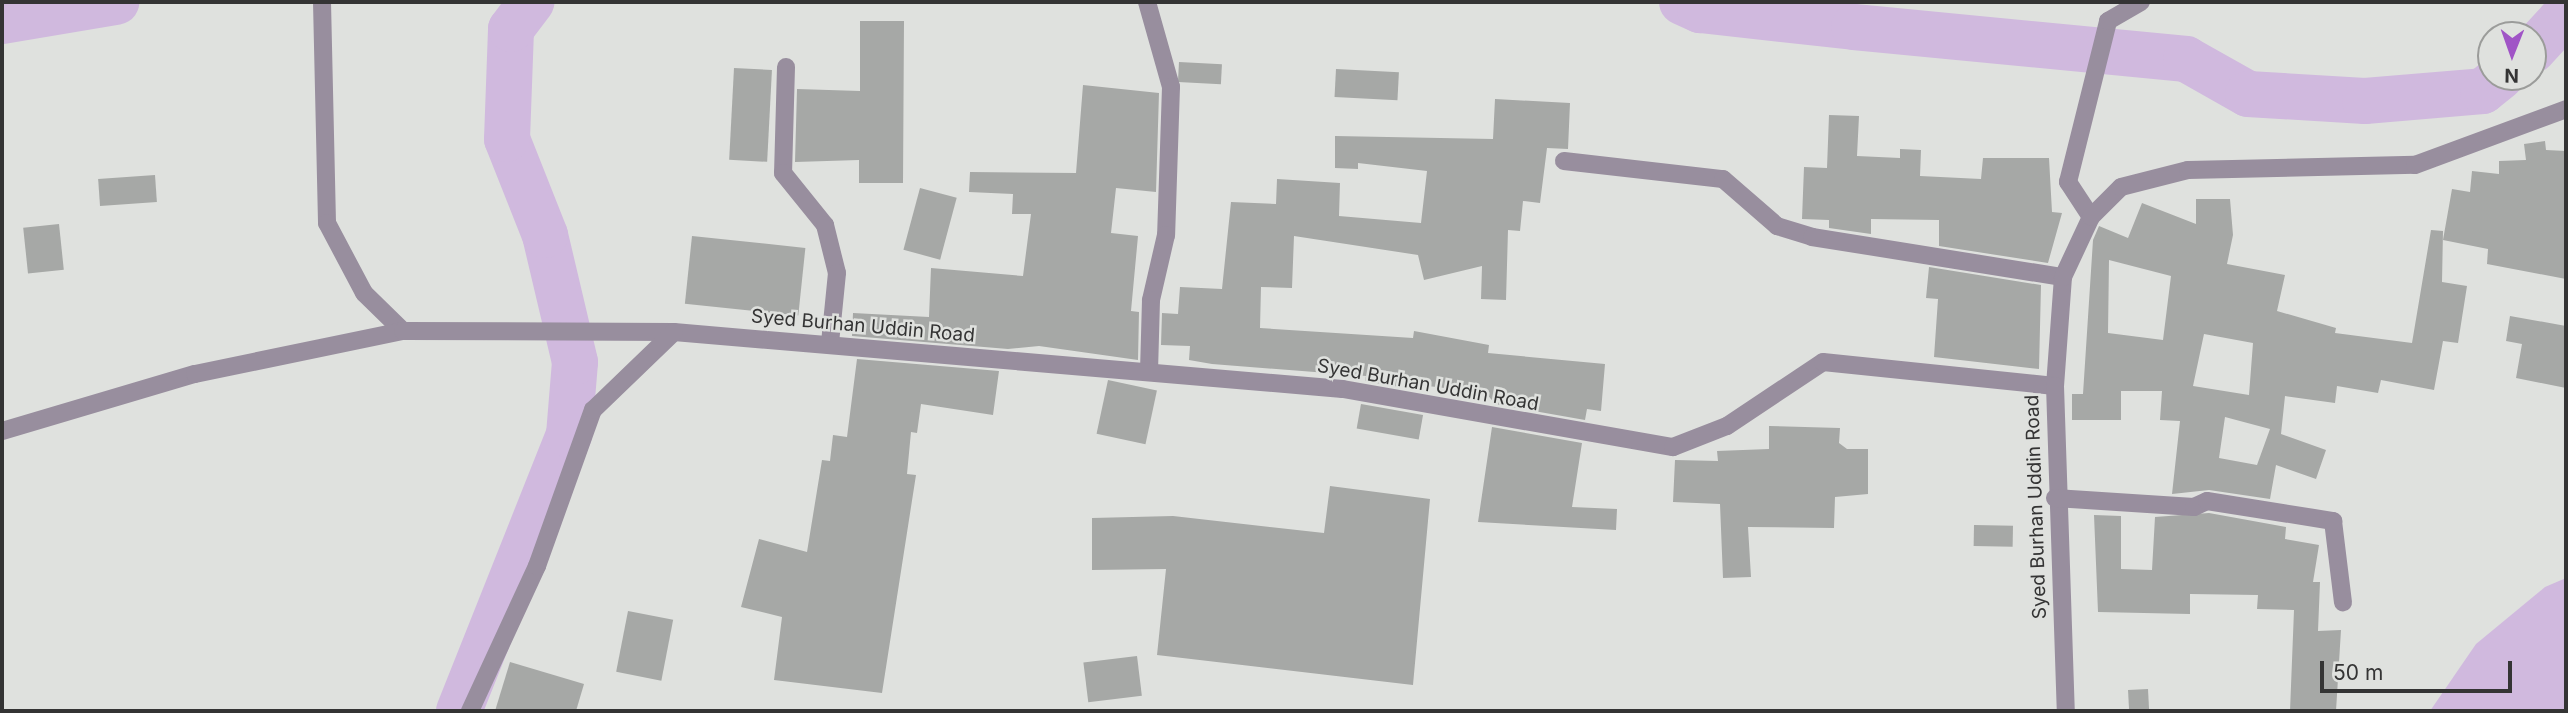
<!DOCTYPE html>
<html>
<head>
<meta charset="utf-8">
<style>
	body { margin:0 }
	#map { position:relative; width:2568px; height:713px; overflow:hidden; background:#dfe1de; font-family:Inter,sans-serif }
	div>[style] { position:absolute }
	.water>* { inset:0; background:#d0b9de }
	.river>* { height:46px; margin:-23px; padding:0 23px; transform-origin:23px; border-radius:23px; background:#d0b9de }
	.building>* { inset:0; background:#a6a8a6; transform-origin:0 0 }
	.minor>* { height:18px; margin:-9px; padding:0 9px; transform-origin:9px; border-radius:9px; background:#988e9e }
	span { translate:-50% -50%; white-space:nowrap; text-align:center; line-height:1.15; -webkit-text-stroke:5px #dfe1de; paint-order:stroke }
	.street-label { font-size:19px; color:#343434 }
	.frame { position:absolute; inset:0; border:4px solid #343434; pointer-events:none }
	.north { position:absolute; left:2477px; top:21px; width:70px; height:70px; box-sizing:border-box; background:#dfe1de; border:2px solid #9b9c9a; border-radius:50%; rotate:181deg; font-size:19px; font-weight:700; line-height:28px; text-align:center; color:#343434 }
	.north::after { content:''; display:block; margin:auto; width:24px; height:32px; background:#a054c6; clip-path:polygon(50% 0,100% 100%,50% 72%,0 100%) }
	.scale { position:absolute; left:2320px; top:661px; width:192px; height:32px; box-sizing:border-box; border:4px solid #343434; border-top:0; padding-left:9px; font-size:21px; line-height:24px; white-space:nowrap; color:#343434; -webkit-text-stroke:5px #dfe1de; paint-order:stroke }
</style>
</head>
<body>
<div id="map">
	<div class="water">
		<div style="clip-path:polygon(2566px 578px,2566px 711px,2430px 711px,2476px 644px,2545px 587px)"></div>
	</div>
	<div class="river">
		<div style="left:1682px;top:2px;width:20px;rotate:24deg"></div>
		<div style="left:1700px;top:10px;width:155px;rotate:6.3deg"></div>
		<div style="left:1854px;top:27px;width:334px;rotate:5.5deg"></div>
		<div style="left:2186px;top:59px;width:71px;rotate:29.4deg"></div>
		<div style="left:2248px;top:94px;width:117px;rotate:3.4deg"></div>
		<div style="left:2365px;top:101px;width:118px;rotate:-4.8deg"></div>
		<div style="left:2483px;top:91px;width:22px;rotate:-39deg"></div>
		<div style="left:2px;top:21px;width:116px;rotate:-9.5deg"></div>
		<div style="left:2533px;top:50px;width:49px;rotate:-47.5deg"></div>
		<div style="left:459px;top:711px;width:297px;rotate:-68.3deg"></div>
		<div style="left:569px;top:435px;width:73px;rotate:-85.3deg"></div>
		<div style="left:575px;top:362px;width:130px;rotate:-103.3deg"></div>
		<div style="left:545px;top:235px;width:103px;rotate:-111.6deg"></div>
		<div style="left:507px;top:139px;width:110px;rotate:-87.9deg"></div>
		<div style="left:511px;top:29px;width:34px;rotate:-53deg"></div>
	</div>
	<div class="building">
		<div style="clip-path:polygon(860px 21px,904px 21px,903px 183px,859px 183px,859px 160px,795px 162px,797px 89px,860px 91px)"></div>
		<div style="left:1179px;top:62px;width:43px;height:20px;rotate:3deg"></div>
		<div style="left:734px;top:68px;width:38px;height:92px;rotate:3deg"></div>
		<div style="left:1336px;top:69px;width:63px;height:28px;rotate:3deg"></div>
		<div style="clip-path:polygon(1083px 85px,1159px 93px,1156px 192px,1116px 188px,1111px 233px,1138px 236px,1131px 311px,1139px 312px,1138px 360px,1039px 346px,1008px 349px,852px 336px,853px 313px,929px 317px,931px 268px,1023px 276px,1031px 214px,1012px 214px,1013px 194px,969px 192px,970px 172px,1076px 173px)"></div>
		<div style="clip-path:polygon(1495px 99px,1570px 103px,1568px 149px,1547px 148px,1540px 203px,1523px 201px,1520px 231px,1508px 230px,1506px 300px,1481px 299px,1482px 266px,1424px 280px,1418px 255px,1294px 236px,1292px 288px,1261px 287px,1260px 328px,1413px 338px,1414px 331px,1489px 345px,1488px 353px,1605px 364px,1601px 411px,1587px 409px,1585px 420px,1495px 404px,1486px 393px,1428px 386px,1427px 392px,1365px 381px,1366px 376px,1212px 364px,1189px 360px,1190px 346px,1161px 345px,1162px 313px,1178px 314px,1180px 287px,1222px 289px,1231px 202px,1276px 204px,1277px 179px,1340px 183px,1339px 216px,1421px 223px,1427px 171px,1358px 163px,1358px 169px,1335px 168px,1335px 136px,1493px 139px)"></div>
		<div style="clip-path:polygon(1829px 115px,1859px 116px,1857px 156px,1900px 158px,1900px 149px,1921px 150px,1920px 176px,1981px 179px,1983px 158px,2049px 158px,2052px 212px,2062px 213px,2048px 263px,1939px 246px,1939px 220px,1871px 219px,1871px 234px,1829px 228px,1829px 220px,1802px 219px,1804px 167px,1827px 168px)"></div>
		<div style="clip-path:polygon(2545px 141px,2546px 150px,2566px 151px,2566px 279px,2487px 264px,2488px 249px,2443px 240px,2452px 189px,2470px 192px,2472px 171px,2499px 174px,2499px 161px,2526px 160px,2524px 144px)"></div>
		<div style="left:155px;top:175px;width:27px;height:57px;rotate:86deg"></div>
		<div style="left:920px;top:188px;width:38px;height:64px;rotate:15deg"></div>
		<div style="clip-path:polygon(evenodd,2196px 199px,2230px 199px,2233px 235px,2227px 264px,2285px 275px,2277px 311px,2336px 328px,2335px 333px,2412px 343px,2431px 230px,2443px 231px,2442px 282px,2467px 286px,2458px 343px,2443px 341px,2434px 390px,2381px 380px,2378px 393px,2337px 386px,2335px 403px,2285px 396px,2281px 434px,2326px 450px,2316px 479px,2276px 465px,2270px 499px,2209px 490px,2172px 494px,2180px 421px,2160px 420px,2162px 391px,2121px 391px,2121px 420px,2072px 420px,2072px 394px,2083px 394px,2093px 240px,2099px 226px,2128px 238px,2142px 203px,2196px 224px,2196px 199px,2109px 260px,2171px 276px,2163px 340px,2108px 333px,2109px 260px,2196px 199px,2204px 334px,2253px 343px,2249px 395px,2193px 386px,2204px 334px,2196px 199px,2225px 417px,2270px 429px,2257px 465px,2219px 458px,2225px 417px)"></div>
		<div style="left:59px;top:224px;width:46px;height:36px;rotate:84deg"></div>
		<div style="left:692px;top:236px;width:114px;height:68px;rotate:6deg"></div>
		<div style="clip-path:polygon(1929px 267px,2041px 285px,2039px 369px,1934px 357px,1938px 299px,1926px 298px)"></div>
		<div style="clip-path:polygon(2510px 316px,2566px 326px,2566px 388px,2516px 378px,2522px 344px,2506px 341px)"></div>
		<div style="clip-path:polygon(857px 359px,999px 371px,993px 415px,921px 404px,917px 433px,911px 432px,907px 474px,916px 475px,882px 693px,774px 680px,782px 617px,741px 607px,759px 539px,807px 552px,822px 460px,830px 461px,833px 435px,847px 437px)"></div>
		<div style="left:1108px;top:380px;width:50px;height:55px;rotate:12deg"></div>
		<div style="left:1361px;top:404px;width:63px;height:25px;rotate:10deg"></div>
		<div style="clip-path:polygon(1769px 426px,1840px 428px,1839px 443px,1847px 449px,1868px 449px,1868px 494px,1835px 497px,1834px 528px,1748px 527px,1751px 577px,1723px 578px,1720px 504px,1673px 502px,1675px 460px,1718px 461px,1717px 451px,1769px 449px)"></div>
		<div style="clip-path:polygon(1492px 427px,1582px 443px,1572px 507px,1617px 509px,1616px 530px,1478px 522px)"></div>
		<div style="clip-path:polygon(1330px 486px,1430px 499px,1413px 685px,1157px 655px,1166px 569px,1092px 570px,1092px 518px,1173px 516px,1324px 533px)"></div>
		<div style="clip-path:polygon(2209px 513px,2286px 527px,2285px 539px,2319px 545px,2313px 582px,2320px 582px,2318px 631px,2341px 630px,2336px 711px,2290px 711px,2294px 610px,2257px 609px,2258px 595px,2190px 594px,2190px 614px,2098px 612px,2094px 515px,2121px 516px,2121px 569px,2152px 570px,2155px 517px)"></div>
		<div style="left:1974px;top:525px;width:39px;height:21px;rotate:1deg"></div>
		<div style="left:628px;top:611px;width:46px;height:62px;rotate:11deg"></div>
		<div style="left:1137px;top:656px;width:40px;height:54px;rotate:83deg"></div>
		<div style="clip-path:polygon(510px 662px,584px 684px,576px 711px,495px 711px)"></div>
		<div style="left:2148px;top:689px;width:22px;height:20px;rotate:87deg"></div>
	</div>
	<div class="minor">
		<div style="left:322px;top:2px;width:221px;rotate:88.7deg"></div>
		<div style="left:327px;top:223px;width:79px;rotate:62.1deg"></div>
		<div style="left:364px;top:293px;width:54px;rotate:44.3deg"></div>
		<div style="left:1147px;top:2px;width:88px;rotate:74.2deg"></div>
		<div style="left:1171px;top:87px;width:148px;rotate:91.9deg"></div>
		<div style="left:1166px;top:235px;width:67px;rotate:103deg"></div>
		<div style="left:1151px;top:300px;width:72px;rotate:91.6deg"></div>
		<div style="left:786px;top:67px;width:106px;rotate:91.6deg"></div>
		<div style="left:783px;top:173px;width:67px;rotate:51.1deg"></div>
		<div style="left:825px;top:225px;width:49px;rotate:76deg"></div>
		<div style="left:837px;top:273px;width:70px;rotate:95.7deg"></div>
		<div style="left:1564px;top:161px;width:160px;rotate:6.5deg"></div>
		<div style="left:1723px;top:179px;width:72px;rotate:41deg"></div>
		<div style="left:1777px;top:226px;width:37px;rotate:17deg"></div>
		<div style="left:1812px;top:237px;width:254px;rotate:9.1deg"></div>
		<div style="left:2091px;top:217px;width:42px;rotate:-123.3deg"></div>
		<div style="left:2068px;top:182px;width:166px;rotate:-76deg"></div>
		<div style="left:2108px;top:21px;width:38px;rotate:-30deg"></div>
		<div style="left:2055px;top:386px;width:109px;rotate:-85.8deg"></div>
		<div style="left:2063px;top:277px;width:66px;rotate:-65deg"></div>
		<div style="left:2091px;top:217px;width:42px;rotate:-45deg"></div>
		<div style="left:2121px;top:187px;width:69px;rotate:-14.2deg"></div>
		<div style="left:2188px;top:170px;width:227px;rotate:-1.3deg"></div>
		<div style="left:2415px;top:165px;width:161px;rotate:-20.3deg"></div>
		<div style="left:2px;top:431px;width:201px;rotate:-16.5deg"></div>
		<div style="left:195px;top:374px;width:212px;rotate:-11.7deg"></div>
		<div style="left:403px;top:331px;width:271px;rotate:0.2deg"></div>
		<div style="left:674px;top:332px;width:671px;rotate:4.87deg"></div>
		<div style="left:1343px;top:389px;width:335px;rotate:10deg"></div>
		<div style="left:1673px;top:447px;width:58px;rotate:-21.3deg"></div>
		<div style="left:1727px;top:426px;width:115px;rotate:-33.7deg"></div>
		<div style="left:1823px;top:362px;width:233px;rotate:5.9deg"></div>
		<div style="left:2055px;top:386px;width:325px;rotate:88.1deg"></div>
		<div style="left:2055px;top:498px;width:139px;rotate:3.7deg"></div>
		<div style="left:2194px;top:507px;width:14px;rotate:-25deg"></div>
		<div style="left:2207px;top:501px;width:128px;rotate:9deg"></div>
		<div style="left:2333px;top:521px;width:82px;rotate:83deg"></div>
		<div style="left:470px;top:711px;width:160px;rotate:-65.2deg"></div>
		<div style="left:537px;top:566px;width:166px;rotate:-70.3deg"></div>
		<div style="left:593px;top:410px;width:112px;rotate:-43.9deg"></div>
	</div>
	<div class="street-label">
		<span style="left:863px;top:326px;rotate:5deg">Syed Burhan Uddin Road</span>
		<span style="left:1428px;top:385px;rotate:10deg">Syed Burhan Uddin Road</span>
		<span style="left:2036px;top:507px;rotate:-92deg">Syed Burhan Uddin Road</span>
	</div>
	<div class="frame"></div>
	<div class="north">N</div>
	<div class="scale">50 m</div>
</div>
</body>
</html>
